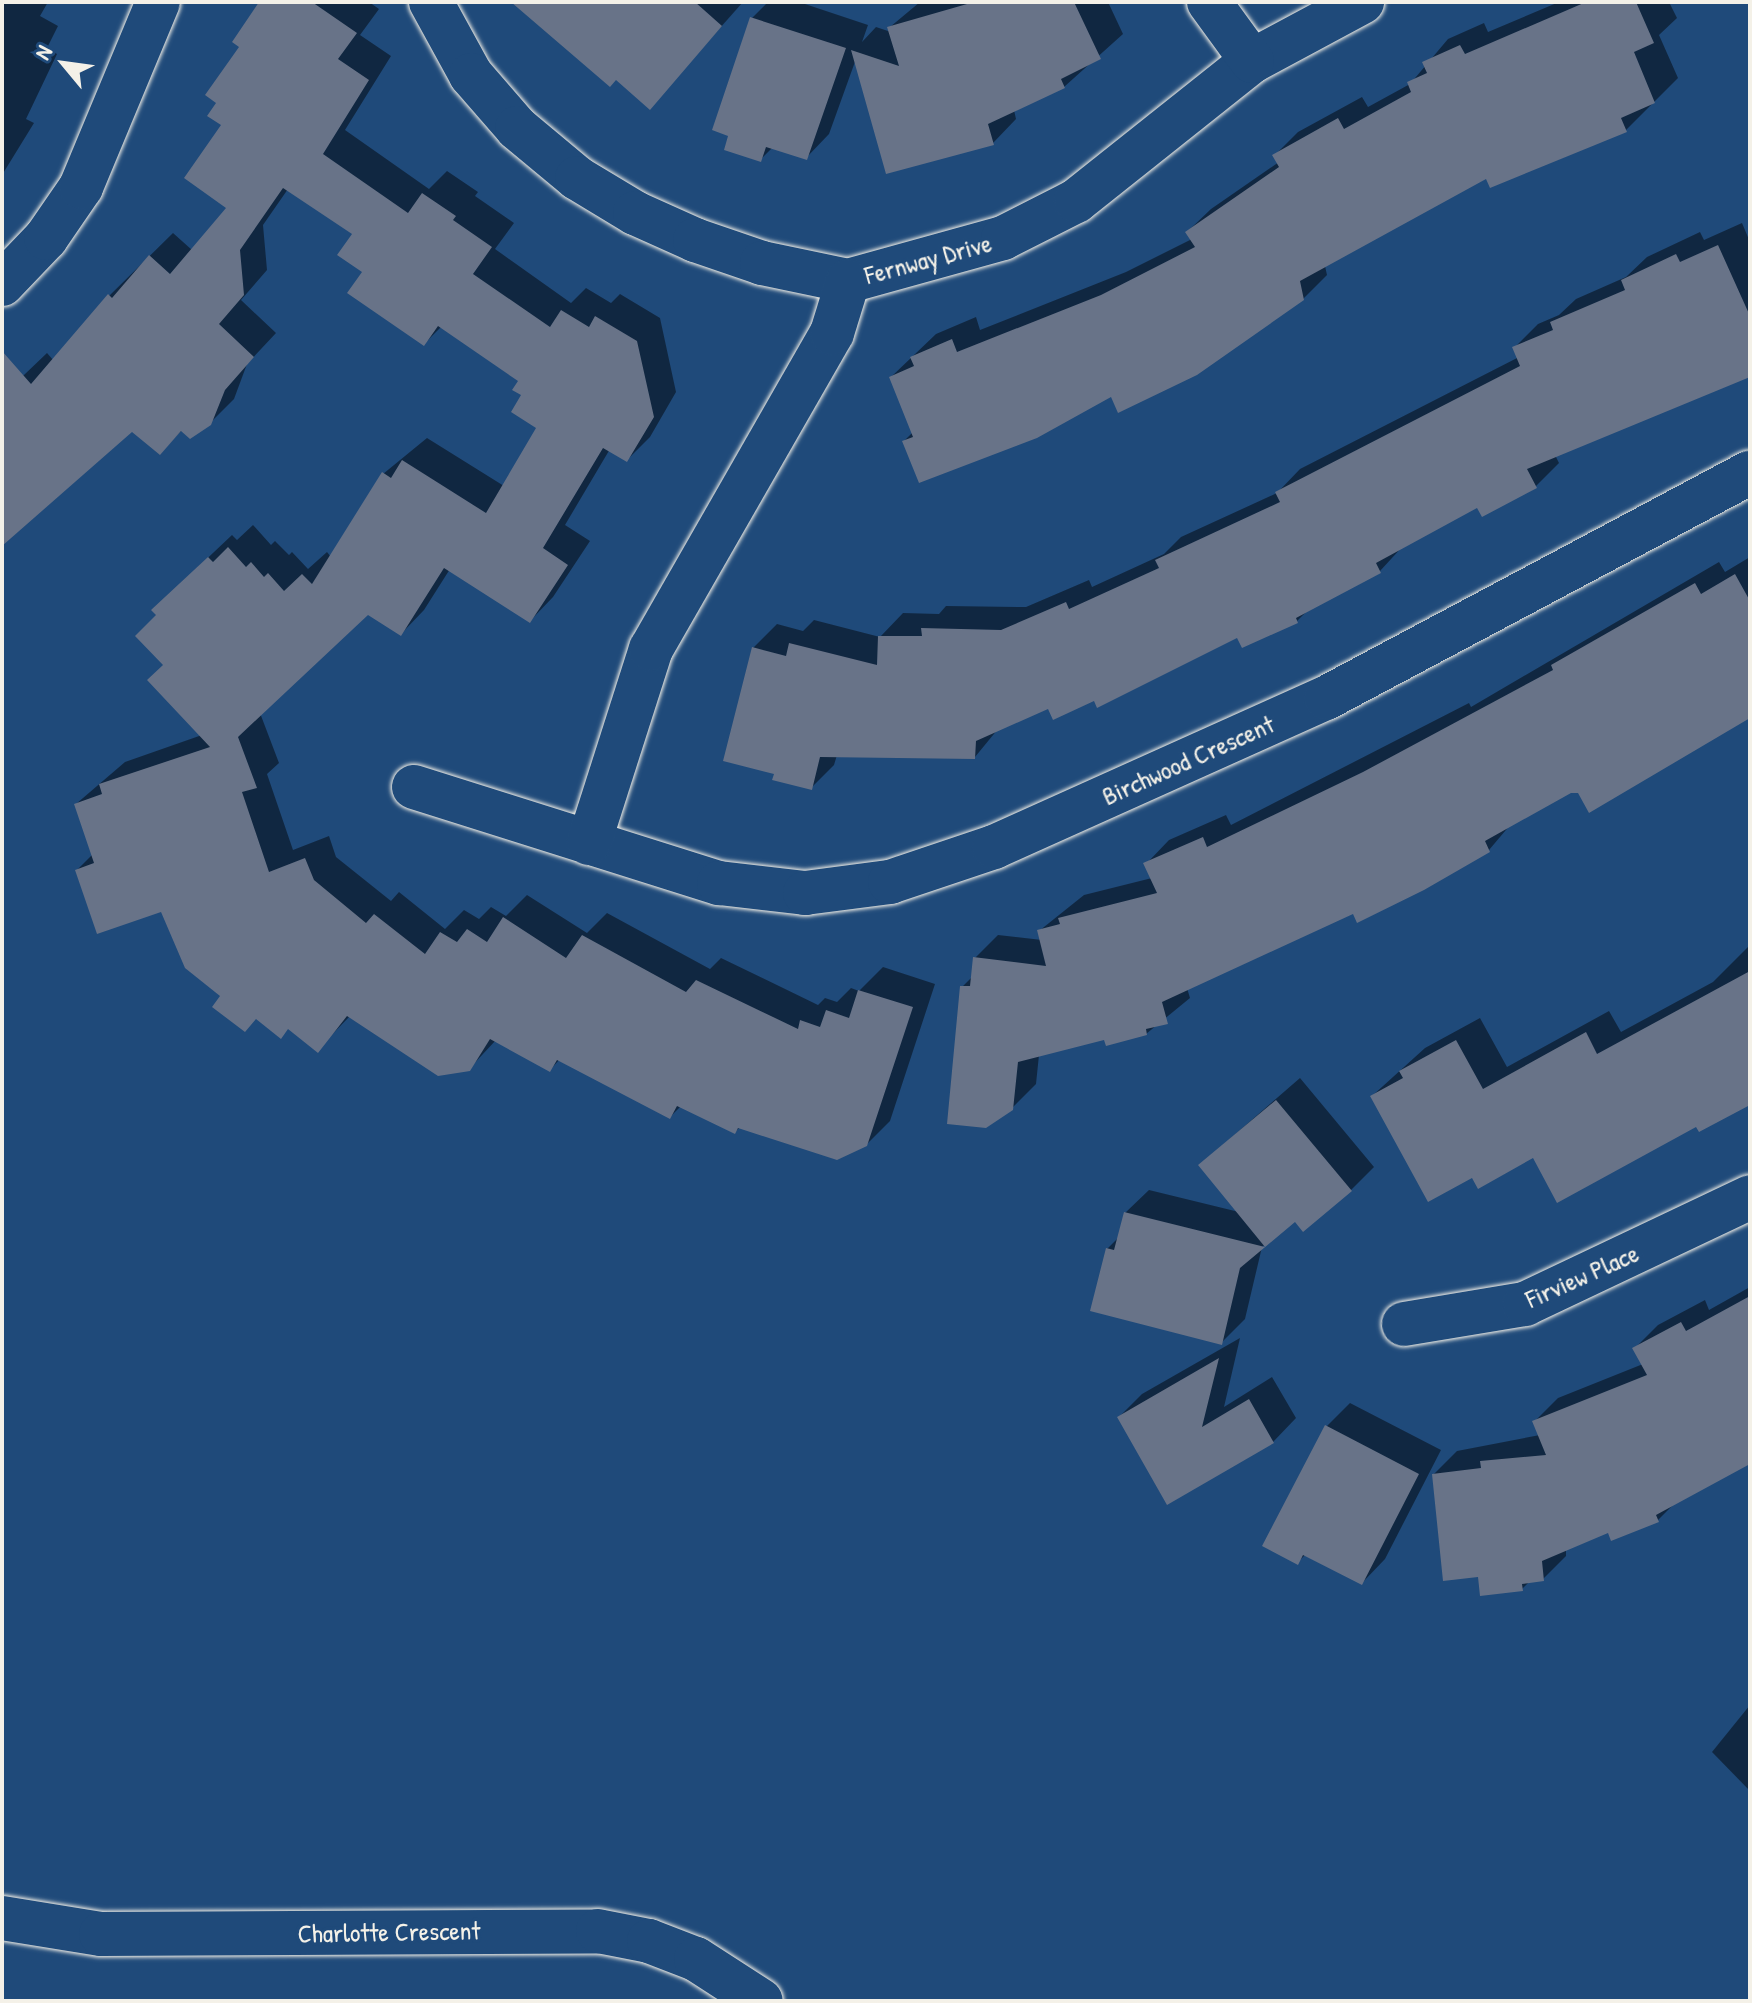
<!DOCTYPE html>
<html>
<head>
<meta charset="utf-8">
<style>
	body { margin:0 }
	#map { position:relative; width:1752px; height:2003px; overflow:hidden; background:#1f4a7a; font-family:"Patrick Hand",sans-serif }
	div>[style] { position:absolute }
	.shadow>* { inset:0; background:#0007 }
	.building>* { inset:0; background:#687388 }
	.roads { filter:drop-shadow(0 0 2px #f4f1e8) drop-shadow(0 0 2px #f4f1e8) }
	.street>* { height:44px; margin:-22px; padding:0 22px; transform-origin:22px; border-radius:22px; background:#1f4a7a }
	span { translate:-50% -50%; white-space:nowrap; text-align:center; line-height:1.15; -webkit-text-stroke:7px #1f4a7a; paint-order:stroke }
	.street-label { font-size:26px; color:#f4f1e8 }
	.frame { position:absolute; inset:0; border:4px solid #f4f1e8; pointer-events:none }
	.north { position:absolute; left:24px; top:24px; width:80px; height:80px; -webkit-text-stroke:6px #1f4a7a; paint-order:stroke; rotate:299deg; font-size:22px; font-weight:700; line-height:32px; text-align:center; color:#f4f1e8 }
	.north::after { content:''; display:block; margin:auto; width:28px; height:36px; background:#f4f1e8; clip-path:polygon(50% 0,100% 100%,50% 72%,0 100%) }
</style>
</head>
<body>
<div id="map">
	<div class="shadow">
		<div style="clip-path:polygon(2px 2px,48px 2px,40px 16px,58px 26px,47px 48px,57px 54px,26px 119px,34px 123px,2px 175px)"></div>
		<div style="clip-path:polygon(262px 2px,369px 2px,379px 9px,360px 35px,391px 56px,345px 130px,429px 189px,447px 171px,478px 192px,475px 196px,514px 223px,495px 249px,571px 303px,586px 288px,611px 303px,620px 294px,660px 318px,676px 392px,650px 437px,627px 460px,610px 449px,565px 525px,590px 541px,553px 597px,530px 621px,450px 569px,424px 610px,401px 634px,368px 613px,260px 713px,279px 763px,267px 774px,293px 850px,329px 836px,336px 857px,391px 901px,399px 892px,445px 929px,464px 910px,479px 919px,491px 907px,506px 916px,527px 895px,587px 933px,607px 913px,710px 969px,721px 958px,818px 1005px,825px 998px,837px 1002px,851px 988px,859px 991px,883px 967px,935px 984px,890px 1121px,866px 1145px,741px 1126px,735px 1132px,681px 1106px,670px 1117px,560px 1059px,550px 1070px,496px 1040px,469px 1069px,350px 1016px,317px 1050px,289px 1028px,223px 995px,162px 909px,77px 870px,93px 854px,76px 804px,125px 762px,202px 735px,165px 665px,158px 615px,177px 587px,232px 535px,237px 540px,253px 525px,271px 545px,275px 541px,289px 555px,292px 552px,308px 569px,327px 552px,331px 557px,383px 474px,427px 438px,504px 486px,539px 427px,520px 380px,442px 326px,424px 344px,365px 272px,355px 234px,288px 189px,263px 225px,267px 270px,241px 300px,276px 333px,247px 364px,234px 399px,210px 423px,182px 430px,160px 453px,132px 429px,2px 535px,2px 396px,47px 353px,54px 361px,109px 296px,173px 233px,192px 250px,229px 208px,219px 102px)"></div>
		<div style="clip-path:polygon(529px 2px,743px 2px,650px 107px)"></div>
		<div style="clip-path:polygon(768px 2px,799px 2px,868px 25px,862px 42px,876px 27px,891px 32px,890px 27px,920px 2px,1108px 2px,1123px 34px,1064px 87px,1014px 110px,1016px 119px,993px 143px,856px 59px,829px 134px,806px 158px,773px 147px,760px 160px,731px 135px,714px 129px,752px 18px)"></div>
		<div style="clip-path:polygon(1559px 2px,1669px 2px,1677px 18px,1659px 35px,1678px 78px,1626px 130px,1487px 176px,1325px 266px,1327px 275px,1303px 299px,1111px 395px,904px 441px,913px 432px,891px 377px,936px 334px,976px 317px,980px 330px,1126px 272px,1192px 239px,1187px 232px,1211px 209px,1279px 162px,1275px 155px,1298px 132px,1362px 97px,1368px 107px,1410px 84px,1448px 39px,1484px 23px,1488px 32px)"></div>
		<div style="clip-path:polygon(1742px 223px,1750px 242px,1750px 374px,1555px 455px,1559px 463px,1536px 486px,1478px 505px,1403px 546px,1380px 571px,1309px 609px,1297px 621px,1238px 635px,1095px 698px,1049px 706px,998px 729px,975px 757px,837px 755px,834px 765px,811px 788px,753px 648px,777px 624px,803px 631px,814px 620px,880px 637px,903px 613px,939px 614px,946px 606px,1026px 607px,1089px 580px,1092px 587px,1164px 554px,1181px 537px,1277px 493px,1300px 469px,1519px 357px,1515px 347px,1538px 324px,1559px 315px,1576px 299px,1626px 277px,1647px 257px,1700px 232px,1704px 240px)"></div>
		<div style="clip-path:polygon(1750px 557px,1750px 717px,1571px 791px,1511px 824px,1489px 850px,1187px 988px,1190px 998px,1146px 1034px,1105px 1038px,1039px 1055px,1036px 1084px,1012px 1108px,962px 987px,973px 976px,975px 958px,998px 935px,1042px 940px,1039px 931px,1084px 895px,1152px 878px,1146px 864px,1169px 840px,1226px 815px,1231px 825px,1469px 703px,1471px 707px,1719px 562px,1725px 572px)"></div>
		<div style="clip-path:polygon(1750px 945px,1750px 1104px,1697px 1124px,1533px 1156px,1473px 1175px,1372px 1096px,1425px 1048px,1480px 1018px,1507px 1067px,1609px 1011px,1621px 1032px,1713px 982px)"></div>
		<div style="clip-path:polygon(1300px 1078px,1374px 1167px,1351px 1190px,1295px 1220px,1262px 1247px,1245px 1319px,1221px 1343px,1107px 1249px,1119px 1237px,1125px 1213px,1149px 1190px,1239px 1212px,1200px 1165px)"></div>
		<div style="clip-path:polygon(1750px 1287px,1750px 1462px,1676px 1502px,1658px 1520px,1610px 1531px,1566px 1549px,1566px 1556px,1543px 1579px,1530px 1581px,1522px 1589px,1480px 1575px,1434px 1474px,1457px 1451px,1540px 1435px,1535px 1421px,1558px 1398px,1643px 1364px,1635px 1348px,1658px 1325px,1705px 1300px,1709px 1310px)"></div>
		<div style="clip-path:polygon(1240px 1338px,1224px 1407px,1272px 1377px,1296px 1418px,1273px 1442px,1119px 1417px,1142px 1394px)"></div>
		<div style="clip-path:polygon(1350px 1403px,1441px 1450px,1385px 1559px,1362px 1583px,1306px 1554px,1298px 1562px,1327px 1426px)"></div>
		<div style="clip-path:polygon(1750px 1705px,1750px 1791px,1712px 1752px)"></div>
	</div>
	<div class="building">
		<div style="clip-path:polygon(259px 2px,312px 2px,357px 33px,338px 59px,369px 80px,323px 154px,408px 213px,422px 193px,456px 216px,453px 220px,492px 247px,473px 274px,550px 327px,561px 310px,589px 327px,595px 316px,637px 341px,654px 417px,627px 462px,603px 448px,543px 548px,568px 565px,530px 623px,444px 568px,401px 636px,368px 615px,238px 737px,257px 788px,242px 792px,269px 872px,305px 858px,314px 880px,366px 923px,374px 914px,425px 954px,440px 932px,457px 942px,467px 929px,487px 942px,503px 917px,566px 958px,582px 935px,686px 992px,696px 980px,798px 1029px,800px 1020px,820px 1027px,826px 1010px,849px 1018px,858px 990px,913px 1007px,867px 1146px,837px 1160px,738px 1128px,735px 1134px,677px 1106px,670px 1119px,557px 1060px,550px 1072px,490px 1039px,470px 1071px,438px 1076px,347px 1016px,318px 1053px,288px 1029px,281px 1039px,256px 1019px,245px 1032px,212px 1007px,220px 996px,185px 968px,161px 912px,97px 934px,75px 870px,94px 863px,74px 804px,102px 794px,99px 784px,210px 747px,147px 680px,163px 665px,135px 636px,156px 615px,151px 610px,208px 557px,213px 562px,228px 547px,246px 567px,251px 562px,264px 577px,268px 573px,284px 591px,302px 574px,312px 584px,382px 472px,391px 478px,402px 460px,486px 513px,536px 428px,511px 412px,521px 395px,512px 390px,518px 381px,438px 326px,424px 346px,347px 293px,362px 272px,337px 255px,352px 234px,283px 188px,240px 250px,244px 295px,219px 324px,254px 357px,225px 390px,211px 425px,190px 439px,181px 431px,160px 455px,132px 432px,2px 546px,2px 351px,31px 384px,108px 294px,112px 298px,149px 255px,170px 274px,226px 208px,184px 178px,221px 125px,207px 116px,216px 103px,205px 95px,239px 47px,232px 42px)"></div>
		<div style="clip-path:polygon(511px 2px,695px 2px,722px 26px,650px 110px,616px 80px,610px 87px)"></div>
		<div style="clip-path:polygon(974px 2px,1074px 2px,1101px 59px,1061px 79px,1065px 88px,988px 124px,994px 145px,886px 174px,851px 50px,899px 66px,887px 27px)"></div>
		<div style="clip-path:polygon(1586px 2px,1636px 2px,1654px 43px,1634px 52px,1655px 103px,1621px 118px,1627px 132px,1490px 188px,1486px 179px,1300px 281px,1304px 300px,1197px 375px,1118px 413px,1111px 397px,1037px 438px,919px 483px,902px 441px,913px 437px,889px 377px,914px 366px,910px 357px,952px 339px,957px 352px,1101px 295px,1195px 247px,1185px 232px,1279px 167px,1272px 155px,1338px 118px,1344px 129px,1411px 92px,1407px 82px,1427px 73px,1422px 62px,1460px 45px,1465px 54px)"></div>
		<div style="clip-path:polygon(750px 17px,846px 48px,807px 160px,766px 147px,761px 162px,724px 150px,728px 136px,712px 130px)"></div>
		<div style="clip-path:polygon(1718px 245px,1750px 316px,1750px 377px,1527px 469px,1537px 488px,1482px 517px,1477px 508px,1376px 563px,1381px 573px,1296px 618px,1298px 623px,1242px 648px,1237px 638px,1097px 708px,1094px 701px,1053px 720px,1048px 709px,976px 741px,975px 759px,820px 757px,812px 790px,772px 780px,774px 774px,723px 761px,752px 647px,786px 656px,789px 643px,877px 665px,878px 636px,922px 636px,921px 628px,1001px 630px,1066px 602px,1069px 609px,1159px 568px,1155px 560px,1280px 502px,1275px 492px,1520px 366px,1512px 347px,1553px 330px,1550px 322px,1625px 290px,1621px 280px,1676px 254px,1680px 262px)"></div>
		<div style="clip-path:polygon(1735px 574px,1750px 601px,1750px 718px,1589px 813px,1578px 793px,1571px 793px,1485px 841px,1490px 852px,1424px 890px,1357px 923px,1353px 914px,1162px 1002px,1168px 1024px,1146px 1029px,1147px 1035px,1106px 1046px,1104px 1040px,1018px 1062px,1013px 1110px,986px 1128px,947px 1124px,960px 986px,970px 986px,973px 957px,1046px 966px,1037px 930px,1060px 924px,1058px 918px,1157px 893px,1143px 863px,1203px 837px,1207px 847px,1363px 772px,1553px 670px,1551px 665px,1695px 583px,1701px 594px)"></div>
		<div style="clip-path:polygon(1750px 971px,1750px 1105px,1699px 1132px,1696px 1127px,1557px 1203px,1533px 1158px,1478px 1189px,1472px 1178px,1428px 1202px,1370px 1096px,1403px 1078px,1399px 1071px,1456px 1040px,1483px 1089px,1586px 1032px,1597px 1054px)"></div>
		<div style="clip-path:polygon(1276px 1100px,1352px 1191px,1303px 1232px,1295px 1222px,1240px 1268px,1222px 1345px,1090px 1311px,1106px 1248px,1114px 1250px,1124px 1212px,1265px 1247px,1198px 1165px)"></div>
		<div style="clip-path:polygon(1750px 1296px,1750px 1464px,1656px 1515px,1659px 1522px,1611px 1541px,1608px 1533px,1542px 1561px,1544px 1581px,1522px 1584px,1523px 1591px,1480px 1596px,1478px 1577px,1443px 1581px,1432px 1474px,1481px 1468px,1480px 1461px,1546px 1455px,1532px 1421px,1647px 1375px,1632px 1348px,1681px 1322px,1686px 1331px)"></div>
		<div style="clip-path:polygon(1219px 1358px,1202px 1427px,1249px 1399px,1274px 1443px,1167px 1505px,1117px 1417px)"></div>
		<div style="clip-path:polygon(1325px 1425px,1419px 1474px,1362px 1585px,1303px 1555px,1298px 1565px,1262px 1546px)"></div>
	</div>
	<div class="roads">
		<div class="street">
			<div style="left:431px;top:2px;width:83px;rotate:61.3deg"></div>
			<div style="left:471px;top:75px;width:70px;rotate:49deg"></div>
			<div style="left:517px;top:128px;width:78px;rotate:39.8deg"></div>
			<div style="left:577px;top:178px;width:68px;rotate:31.1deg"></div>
			<div style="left:635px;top:213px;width:66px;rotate:24.2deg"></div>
			<div style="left:695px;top:240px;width:71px;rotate:18.9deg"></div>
			<div style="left:762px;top:263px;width:88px;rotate:11.8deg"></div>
			<div style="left:848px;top:281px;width:161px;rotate:-15.5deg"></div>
			<div style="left:1003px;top:238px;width:82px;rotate:-26.9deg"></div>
			<div style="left:1076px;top:201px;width:225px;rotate:-38.5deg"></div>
			<div style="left:1252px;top:61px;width:125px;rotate:-28.2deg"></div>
			<div style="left:1209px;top:2px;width:73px;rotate:53.9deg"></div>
			<div style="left:2px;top:284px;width:64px;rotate:-46.3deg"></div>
			<div style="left:46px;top:238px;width:62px;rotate:-55.5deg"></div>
			<div style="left:81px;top:187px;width:200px;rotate:-67.4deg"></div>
			<div style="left:414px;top:787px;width:320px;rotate:17.5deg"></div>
			<div style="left:719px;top:883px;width:87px;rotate:6.6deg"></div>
			<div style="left:805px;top:893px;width:86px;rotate:-7.4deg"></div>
			<div style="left:890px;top:882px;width:110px;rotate:-18.6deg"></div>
			<div style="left:994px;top:847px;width:364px;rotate:-24.2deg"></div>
			<div style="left:1326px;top:698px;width:480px;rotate:-28deg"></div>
			<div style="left:589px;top:843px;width:204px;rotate:-72.3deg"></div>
			<div style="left:651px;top:649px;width:364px;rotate:-60.2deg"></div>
			<div style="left:832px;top:333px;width:54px;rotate:-72.9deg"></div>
			<div style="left:1404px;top:1324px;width:123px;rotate:-9.4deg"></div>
			<div style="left:1525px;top:1304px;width:249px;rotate:-25.4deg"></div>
			<div style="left:2px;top:1918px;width:100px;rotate:9.2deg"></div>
			<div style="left:101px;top:1934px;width:497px;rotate:-0.3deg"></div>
			<div style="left:598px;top:1931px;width:52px;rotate:11.1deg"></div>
			<div style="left:649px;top:1941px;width:50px;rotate:21deg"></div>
			<div style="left:696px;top:1959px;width:77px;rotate:32.9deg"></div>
		</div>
	</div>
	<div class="street-label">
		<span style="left:928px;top:259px;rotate:-15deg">Fernway Drive</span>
		<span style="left:1188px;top:760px;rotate:-24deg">Birchwood Crescent</span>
		<span style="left:1582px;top:1276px;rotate:-24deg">Firview Place</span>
		<span style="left:389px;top:1932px;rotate:-1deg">Charlotte Crescent</span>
	</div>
	<div class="frame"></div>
	<div class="north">N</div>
</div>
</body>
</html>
